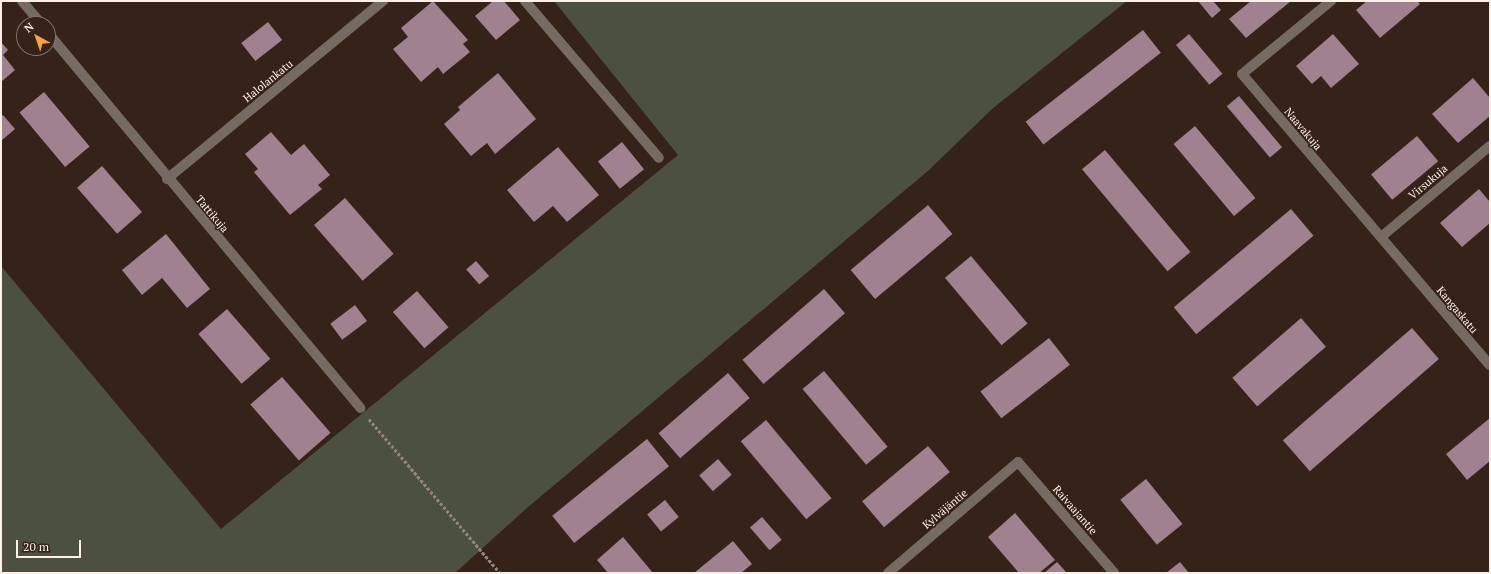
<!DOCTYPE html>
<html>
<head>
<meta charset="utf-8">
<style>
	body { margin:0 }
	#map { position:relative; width:1491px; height:574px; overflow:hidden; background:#352218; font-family:"PT Serif",serif }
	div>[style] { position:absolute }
	.green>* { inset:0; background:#4c503f }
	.building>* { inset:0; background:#a0818f; transform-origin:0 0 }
	.path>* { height:2.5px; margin-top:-1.25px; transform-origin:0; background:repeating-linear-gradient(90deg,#95857c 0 3px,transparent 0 5px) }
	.minor>* { height:10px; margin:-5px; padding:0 5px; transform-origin:5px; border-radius:5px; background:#776a63 }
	span { translate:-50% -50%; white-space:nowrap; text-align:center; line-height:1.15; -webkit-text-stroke:3px #352218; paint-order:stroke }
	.street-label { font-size:11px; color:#fef0e9 }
	.frame { position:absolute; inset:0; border:2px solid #fef0e9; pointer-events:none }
	.north { position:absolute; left:16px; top:16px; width:40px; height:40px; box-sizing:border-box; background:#352218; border:1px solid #85746c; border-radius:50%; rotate:320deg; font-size:11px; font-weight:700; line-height:16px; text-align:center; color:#fef0e9 }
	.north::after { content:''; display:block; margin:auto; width:14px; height:18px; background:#f4a344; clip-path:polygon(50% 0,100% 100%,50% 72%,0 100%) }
	.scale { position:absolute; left:16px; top:540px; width:65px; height:18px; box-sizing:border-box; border:2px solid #fef0e9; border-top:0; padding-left:5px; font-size:12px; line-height:14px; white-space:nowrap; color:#fef0e9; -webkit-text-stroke:3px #352218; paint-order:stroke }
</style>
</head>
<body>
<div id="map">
	<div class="green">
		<div style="clip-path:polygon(554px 1px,1127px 1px,992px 109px,929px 170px,527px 508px,455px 573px,1px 573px,1px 266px,221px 529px,678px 155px)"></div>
	</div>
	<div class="building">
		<div style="clip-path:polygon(433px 1px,468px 40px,463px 44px,470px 52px,443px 74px,438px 67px,421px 82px,393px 49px,408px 37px,401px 28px)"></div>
		<div style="clip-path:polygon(493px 1px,504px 1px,520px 20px,496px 40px,475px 16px)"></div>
		<div style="clip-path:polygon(1198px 1px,1213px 1px,1221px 10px,1212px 18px)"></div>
		<div style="clip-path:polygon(1251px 1px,1291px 1px,1246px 38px,1229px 19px)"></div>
		<div style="clip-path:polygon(1367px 1px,1417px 1px,1420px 4px,1380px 38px,1356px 10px)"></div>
		<div style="left:268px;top:22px;width:23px;height:34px;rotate:52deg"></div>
		<div style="left:1143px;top:30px;width:29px;height:149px;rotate:52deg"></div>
		<div style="left:1189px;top:34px;width:52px;height:17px;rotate:50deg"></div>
		<div style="clip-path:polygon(1333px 34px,1359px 64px,1331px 88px,1321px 76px,1312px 84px,1296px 66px)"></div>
		<div style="clip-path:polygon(1px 42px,8px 50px,3px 55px,15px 70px,1px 82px)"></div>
		<div style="clip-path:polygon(498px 73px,536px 119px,495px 154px,487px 143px,471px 156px,444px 124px,460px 110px,458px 107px)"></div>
		<div style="clip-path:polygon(1473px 78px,1490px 98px,1490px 116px,1458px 143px,1432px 114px)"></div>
		<div style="left:44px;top:92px;width:71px;height:32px;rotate:50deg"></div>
		<div style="left:1239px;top:96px;width:67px;height:16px;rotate:50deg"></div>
		<div style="clip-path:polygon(3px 115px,15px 129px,1px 141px,1px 117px)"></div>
		<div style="left:1195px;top:126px;width:94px;height:28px;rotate:50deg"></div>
		<div style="clip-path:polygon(271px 132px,291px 155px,304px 144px,330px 175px,318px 185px,322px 189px,290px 215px,254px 172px,258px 169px,245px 154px)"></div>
		<div style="left:1417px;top:136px;width:33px;height:60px;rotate:50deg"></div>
		<div style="left:622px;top:142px;width:35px;height:31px;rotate:51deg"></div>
		<div style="clip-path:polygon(558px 147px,599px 195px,567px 222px,553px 206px,534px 222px,507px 190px)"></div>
		<div style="left:1105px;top:150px;width:133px;height:30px;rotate:50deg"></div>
		<div style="left:102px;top:166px;width:61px;height:33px;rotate:49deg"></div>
		<div style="clip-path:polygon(1479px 189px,1490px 202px,1490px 223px,1462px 247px,1440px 223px)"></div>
		<div style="left:345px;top:198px;width:74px;height:41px;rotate:49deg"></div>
		<div style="left:928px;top:205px;width:38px;height:101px;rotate:50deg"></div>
		<div style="left:1291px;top:209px;width:35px;height:153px;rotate:50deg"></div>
		<div style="clip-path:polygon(166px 234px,210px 289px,187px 308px,162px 278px,142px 295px,122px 270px)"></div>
		<div style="left:971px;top:256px;width:88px;height:34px;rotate:50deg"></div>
		<div style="left:476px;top:261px;width:20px;height:13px;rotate:49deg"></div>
		<div style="left:824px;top:289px;width:32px;height:108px;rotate:49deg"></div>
		<div style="left:417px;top:291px;width:48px;height:32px;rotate:49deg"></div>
		<div style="left:355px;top:305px;width:20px;height:31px;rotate:53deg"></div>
		<div style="left:227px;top:309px;width:66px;height:38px;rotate:49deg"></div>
		<div style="left:1301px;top:318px;width:38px;height:91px;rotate:49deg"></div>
		<div style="left:1412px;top:328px;width:41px;height:171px;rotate:49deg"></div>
		<div style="left:1049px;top:338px;width:34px;height:87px;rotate:52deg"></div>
		<div style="left:824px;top:371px;width:99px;height:28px;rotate:50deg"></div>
		<div style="left:728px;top:373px;width:33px;height:92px;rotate:49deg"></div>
		<div style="left:282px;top:377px;width:74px;height:42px;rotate:49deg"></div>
		<div style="clip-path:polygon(1490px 418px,1490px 461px,1467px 480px,1446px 454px)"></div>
		<div style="left:766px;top:420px;width:102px;height:33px;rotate:50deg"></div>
		<div style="left:647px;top:439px;width:35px;height:122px;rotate:51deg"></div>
		<div style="left:928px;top:446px;width:34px;height:86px;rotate:50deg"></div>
		<div style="left:718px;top:459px;width:21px;height:25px;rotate:49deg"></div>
		<div style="left:1146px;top:479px;width:58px;height:33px;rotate:51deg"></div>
		<div style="left:665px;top:500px;width:22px;height:23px;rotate:51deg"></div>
		<div style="clip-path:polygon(1015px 513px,1055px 560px,1039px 573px,1019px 573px,988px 537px)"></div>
		<div style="left:762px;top:517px;width:30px;height:16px;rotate:49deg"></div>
		<div style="clip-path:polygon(623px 537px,653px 573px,608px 573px,597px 560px)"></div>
		<div style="clip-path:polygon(733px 541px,752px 564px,741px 573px,694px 573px)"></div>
		<div style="clip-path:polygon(1057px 562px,1067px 573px,1044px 573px)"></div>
		<div style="clip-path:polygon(1180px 562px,1189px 573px,1166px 573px)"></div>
	</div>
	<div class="path">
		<div style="left:369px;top:419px;width:202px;rotate:49.6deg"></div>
	</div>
	<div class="minor">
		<div style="left:22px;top:1px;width:30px;rotate:50deg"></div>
		<div style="left:525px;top:1px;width:206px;rotate:49.5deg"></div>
		<div style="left:1331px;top:1px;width:115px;rotate:140.6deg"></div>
		<div style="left:1242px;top:74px;width:382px;rotate:49.6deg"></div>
		<div style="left:48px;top:33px;width:488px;rotate:50.2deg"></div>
		<div style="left:167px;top:179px;width:280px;rotate:-39.5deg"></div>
		<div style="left:1381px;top:237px;width:142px;rotate:-39.9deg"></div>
		<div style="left:888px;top:573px;width:171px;rotate:-40.5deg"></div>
		<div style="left:1018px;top:462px;width:147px;rotate:49.1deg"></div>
	</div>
	<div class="street-label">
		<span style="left:268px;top:81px;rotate:-39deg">Halolankatu</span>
		<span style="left:1303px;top:129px;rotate:50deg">Naavakuja</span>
		<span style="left:1428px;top:182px;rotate:-40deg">Virsukuja</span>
		<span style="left:212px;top:214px;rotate:50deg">Tattikuja</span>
		<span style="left:1457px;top:310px;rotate:50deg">Kangaskatu</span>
		<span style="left:945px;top:509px;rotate:-40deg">Kylväjäntie</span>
		<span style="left:1075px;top:510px;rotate:49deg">Raivaajantie</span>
	</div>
	<div class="frame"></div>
	<div class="north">N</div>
	<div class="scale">20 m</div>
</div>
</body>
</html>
